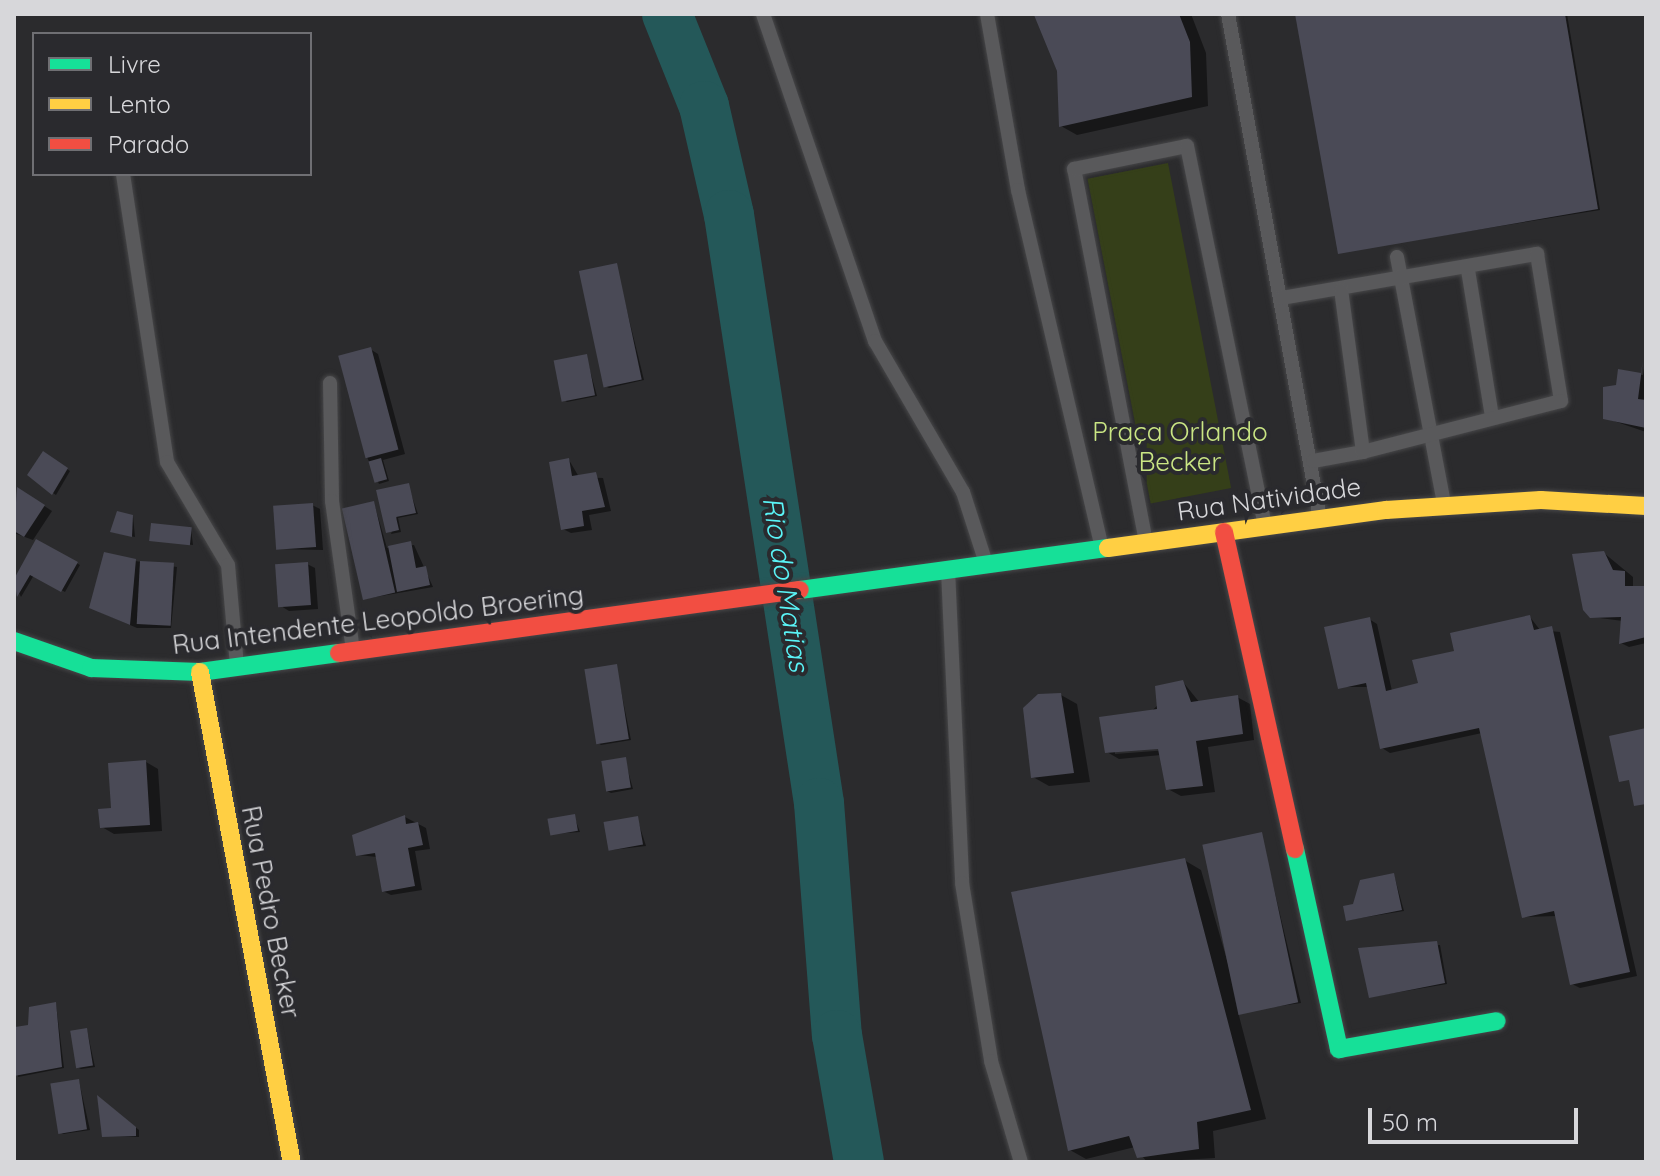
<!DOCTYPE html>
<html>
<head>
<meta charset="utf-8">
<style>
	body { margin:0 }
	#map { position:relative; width:1660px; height:1176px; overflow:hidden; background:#2b2b2d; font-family:Quicksand,sans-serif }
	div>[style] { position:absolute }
	.green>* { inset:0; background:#353f19; transform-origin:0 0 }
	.shadow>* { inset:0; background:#0007 }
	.river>* { height:50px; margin:-25px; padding:0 25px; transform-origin:25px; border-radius:25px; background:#245859 }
	.building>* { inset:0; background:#4a4a56; transform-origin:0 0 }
	.roads { filter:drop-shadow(0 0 2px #474749) drop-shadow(0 0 2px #474749) }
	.lane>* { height:14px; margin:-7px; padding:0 7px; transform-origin:7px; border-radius:7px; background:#59595b }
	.fast>* { height:18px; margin:-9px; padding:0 9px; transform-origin:9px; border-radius:9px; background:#16e098 }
	.slow>* { height:18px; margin:-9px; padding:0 9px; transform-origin:9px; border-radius:9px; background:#ffcf43 }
	.jam>* { height:18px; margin:-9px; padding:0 9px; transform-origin:9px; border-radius:9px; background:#f24e42 }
	span { translate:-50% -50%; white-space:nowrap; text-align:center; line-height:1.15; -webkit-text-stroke:8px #2a2a2e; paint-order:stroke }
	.park-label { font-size:26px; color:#cae684 }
	.street-label { font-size:26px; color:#d7d7da }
	.water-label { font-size:28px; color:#5af4f7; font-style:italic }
	.frame { position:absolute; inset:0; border:16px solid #d7d7da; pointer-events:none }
	.legend { position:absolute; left:32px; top:32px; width:280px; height:144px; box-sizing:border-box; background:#2a2a2e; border:2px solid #6f6f73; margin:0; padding:10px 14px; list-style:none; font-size:24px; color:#d7d7da }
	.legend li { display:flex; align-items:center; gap:16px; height:40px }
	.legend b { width:40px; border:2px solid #6f6f73 }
	.scale { position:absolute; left:1368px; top:1108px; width:210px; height:36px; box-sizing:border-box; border:4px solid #d7d7da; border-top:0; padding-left:10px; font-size:24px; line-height:28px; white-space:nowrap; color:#d7d7da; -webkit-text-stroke:6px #2a2a2e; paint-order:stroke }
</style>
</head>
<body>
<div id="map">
	<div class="green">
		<div style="left:1168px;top:163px;width:331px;height:82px;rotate:79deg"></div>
	</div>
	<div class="shadow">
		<div style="clip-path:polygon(1191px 14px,1206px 53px,1208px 106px,1077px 135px,1061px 126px,1059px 70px,1037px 16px)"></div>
		<div style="clip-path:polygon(1297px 14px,1567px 14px,1600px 210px,1339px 252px)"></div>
		<div style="clip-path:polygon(616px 266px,644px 380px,609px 388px,605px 386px)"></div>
		<div style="clip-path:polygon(370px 349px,378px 354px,405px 454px,383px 460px,389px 481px,379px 484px,367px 457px)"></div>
		<div style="clip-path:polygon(586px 356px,597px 396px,567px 402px,564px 400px)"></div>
		<div style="clip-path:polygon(1645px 362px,1646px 362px,1646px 432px,1605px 418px,1609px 386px,1618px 387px,1620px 372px,1643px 375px)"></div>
		<div style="clip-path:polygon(44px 453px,70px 471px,56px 495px,53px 493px)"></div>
		<div style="clip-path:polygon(569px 460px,579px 477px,603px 478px,611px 511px,589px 515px,592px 530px,571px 533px,563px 529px)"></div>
		<div style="clip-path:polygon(408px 485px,418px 514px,398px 518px,401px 532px,391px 534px)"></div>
		<div style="clip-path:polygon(18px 489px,52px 511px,33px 540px,14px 533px)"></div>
		<div style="clip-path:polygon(374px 503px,387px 548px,414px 545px,433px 587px,364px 599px)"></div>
		<div style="clip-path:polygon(312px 505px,320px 509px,323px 550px,277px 549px)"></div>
		<div style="clip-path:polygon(133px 516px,135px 537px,112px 532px)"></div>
		<div style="clip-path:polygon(191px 529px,193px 545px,152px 540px)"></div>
		<div style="clip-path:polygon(37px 542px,80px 565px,65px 592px,34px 575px,21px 597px,14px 583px)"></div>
		<div style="clip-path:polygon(1604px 553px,1633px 577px,1633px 588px,1646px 588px,1646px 643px,1629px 647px,1621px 643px,1623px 621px,1592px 617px,1574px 556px)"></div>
		<div style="clip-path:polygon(135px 561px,177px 567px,171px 628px,137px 628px,100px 612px)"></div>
		<div style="clip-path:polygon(307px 564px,315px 568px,318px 609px,289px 611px,281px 606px)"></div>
		<div style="clip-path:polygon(1530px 617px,1540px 630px,1560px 632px,1637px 976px,1580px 988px,1572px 984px,1557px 916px,1524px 917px,1482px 733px,1390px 753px,1382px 748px,1369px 687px,1340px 687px,1369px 619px,1377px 624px,1392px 691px,1420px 685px,1456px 652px)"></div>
		<div style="clip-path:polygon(616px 666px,631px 740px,601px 745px,598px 743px)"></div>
		<div style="clip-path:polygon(evenodd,1183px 682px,1200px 703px,1237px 697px,1250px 704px,1254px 740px,1208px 747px,1215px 792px,1181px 796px,1168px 789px,1161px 755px,1119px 759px,1107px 752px,1183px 682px,1167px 746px,1168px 750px,1115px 754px,1115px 750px,1167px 746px)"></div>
		<div style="clip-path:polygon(1061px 695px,1077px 704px,1090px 782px,1049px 786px,1033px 777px)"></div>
		<div style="clip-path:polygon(625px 760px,633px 789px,611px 793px,607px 791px)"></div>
		<div style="clip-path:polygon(146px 762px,158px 769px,162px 831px,114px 834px,102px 827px)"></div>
		<div style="clip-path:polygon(574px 816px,580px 832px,552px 834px)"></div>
		<div style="clip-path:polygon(405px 817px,426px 828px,430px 849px,415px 851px,422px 890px,391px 895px,383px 891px,377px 857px,358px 855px)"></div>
		<div style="clip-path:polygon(637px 818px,646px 846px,611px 850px)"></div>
		<div style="clip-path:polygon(1261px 834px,1301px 1003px,1238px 1012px,1266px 1119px,1213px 1131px,1215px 1158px,1147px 1162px,1135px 1147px,1086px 1159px,1070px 1150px,1184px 860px,1201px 870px,1235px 988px)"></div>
		<div style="clip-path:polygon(1394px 875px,1404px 911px,1348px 920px,1354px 905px)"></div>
		<div style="clip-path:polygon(1440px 945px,1447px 984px,1370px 997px,1361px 950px)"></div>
		<div style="clip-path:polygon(56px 1004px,64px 1068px,18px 1077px,14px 1048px)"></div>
		<div style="clip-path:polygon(87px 1030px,95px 1067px,81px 1069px,77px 1067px)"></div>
		<div style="clip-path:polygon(79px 1081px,90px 1130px,63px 1134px,60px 1132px)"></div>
		<div style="clip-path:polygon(99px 1099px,139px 1130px,139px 1137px,104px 1136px)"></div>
	</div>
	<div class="river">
		<div style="left:667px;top:14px;width:99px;rotate:68.1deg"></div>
		<div style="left:704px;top:106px;width:112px;rotate:77.1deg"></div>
		<div style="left:729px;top:215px;width:595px;rotate:81.3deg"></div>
		<div style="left:819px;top:803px;width:233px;rotate:85.6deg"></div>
		<div style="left:837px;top:1035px;width:129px;rotate:80.2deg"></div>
	</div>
	<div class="building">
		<div style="clip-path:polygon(1179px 14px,1190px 42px,1192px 97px,1059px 127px,1057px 71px,1034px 15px)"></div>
		<div style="clip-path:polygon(1295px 14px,1565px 14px,1598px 209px,1338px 254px)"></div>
		<div style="left:617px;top:263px;width:119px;height:39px;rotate:78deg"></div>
		<div style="left:371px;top:347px;width:106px;height:34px;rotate:75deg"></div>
		<div style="left:587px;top:354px;width:42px;height:34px;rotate:79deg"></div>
		<div style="clip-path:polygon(1643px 360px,1638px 399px,1646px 400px,1646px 428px,1603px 419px,1603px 387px,1616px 385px,1618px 369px,1641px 373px)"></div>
		<div style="clip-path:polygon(43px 451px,68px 468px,52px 495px,27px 475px)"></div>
		<div style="left:381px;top:458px;width:22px;height:13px;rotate:74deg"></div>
		<div style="clip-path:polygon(569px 458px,572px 476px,596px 472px,605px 507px,582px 511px,584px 526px,561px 530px,549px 462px)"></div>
		<div style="clip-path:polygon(409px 483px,416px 513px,396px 517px,399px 530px,386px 533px,376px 490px)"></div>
		<div style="clip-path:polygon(17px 487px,45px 505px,24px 537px,14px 531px)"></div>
		<div style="left:374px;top:501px;width:94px;height:33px;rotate:77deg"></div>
		<div style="left:313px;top:503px;width:44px;height:40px;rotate:86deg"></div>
		<div style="clip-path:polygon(117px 511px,133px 515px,132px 537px,110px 532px)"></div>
		<div style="left:151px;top:523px;width:41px;height:18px;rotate:6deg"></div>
		<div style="clip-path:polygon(36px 539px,78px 562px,61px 592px,30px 575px,17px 597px,14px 579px)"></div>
		<div style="clip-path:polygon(411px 541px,416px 568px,426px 566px,430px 585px,397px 592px,388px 546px)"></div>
		<div style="clip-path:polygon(1604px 551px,1613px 570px,1625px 571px,1625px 586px,1646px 586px,1646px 637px,1619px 644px,1621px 617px,1590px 618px,1583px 610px,1572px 554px)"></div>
		<div style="clip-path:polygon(104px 552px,136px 559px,130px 625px,89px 608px)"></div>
		<div style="left:140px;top:561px;width:34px;height:63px;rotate:3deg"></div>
		<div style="left:308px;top:562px;width:43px;height:33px;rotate:86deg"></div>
		<div style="clip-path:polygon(1530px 615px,1534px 630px,1552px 626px,1630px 972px,1570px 985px,1554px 911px,1522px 918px,1479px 728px,1380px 749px,1366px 683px,1338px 689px,1324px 627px,1370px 617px,1386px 691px,1418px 683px,1412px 660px,1454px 651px,1450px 633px)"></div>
		<div style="left:617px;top:664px;width:76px;height:33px;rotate:81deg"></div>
		<div style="clip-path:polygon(1183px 680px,1191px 702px,1238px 695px,1243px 734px,1196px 741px,1203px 786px,1166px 790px,1158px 749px,1105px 753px,1099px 717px,1157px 709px,1155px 686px)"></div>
		<div style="clip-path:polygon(1061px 693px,1074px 773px,1031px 778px,1023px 708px,1038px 694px)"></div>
		<div style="clip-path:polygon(1646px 728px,1646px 804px,1634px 806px,1629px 780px,1619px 782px,1609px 736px)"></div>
		<div style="left:626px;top:757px;width:31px;height:25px;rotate:81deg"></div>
		<div style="clip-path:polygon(146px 760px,150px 825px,100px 828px,98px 809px,111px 808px,108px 763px)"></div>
		<div style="left:575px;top:814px;width:17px;height:28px;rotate:80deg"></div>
		<div style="clip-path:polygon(405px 815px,406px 824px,418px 822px,423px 845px,408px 848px,415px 886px,382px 892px,375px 853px,356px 856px,352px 835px)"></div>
		<div style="left:638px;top:816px;width:29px;height:35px;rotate:80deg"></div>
		<div style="left:1262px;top:832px;width:174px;height:61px;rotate:78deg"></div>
		<div style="clip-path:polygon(1185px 858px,1251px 1110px,1197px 1122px,1199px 1149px,1137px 1158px,1129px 1136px,1068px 1151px,1011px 892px)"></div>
		<div style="clip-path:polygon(1394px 873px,1402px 910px,1346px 921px,1343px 906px,1353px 904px,1360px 880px)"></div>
		<div style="clip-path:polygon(1437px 941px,1445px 983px,1369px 998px,1358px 948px)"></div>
		<div style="clip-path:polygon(56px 1002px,62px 1067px,14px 1076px,15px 1027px,28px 1025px,29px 1007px)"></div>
		<div style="left:87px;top:1028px;width:38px;height:17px;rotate:81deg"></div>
		<div style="left:79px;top:1079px;width:51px;height:29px;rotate:81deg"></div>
		<div style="clip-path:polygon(97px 1095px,136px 1127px,136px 1136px,102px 1137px)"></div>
	</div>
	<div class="roads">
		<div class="lane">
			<div style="left:763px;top:14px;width:346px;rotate:71.1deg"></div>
			<div style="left:875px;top:341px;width:175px;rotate:59.8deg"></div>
			<div style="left:963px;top:492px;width:75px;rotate:72.1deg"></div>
			<div style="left:987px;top:14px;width:179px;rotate:80deg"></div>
			<div style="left:1018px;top:190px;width:368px;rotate:76.8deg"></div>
			<div style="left:1228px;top:14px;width:512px;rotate:79.66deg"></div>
			<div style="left:123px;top:174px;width:291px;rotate:81.3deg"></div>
			<div style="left:167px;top:462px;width:120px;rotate:59.4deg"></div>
			<div style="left:228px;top:565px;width:100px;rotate:84.9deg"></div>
			<div style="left:1397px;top:257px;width:250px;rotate:79.2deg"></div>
			<div style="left:1468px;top:270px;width:148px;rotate:80.7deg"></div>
			<div style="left:1282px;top:298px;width:259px;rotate:-9.8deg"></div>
			<div style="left:1537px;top:254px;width:149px;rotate:80.7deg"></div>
			<div style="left:1561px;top:401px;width:204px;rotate:165.6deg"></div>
			<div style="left:330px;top:383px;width:118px;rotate:89deg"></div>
			<div style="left:332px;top:501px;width:151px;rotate:82deg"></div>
			<div style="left:1313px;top:461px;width:51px;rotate:-10.2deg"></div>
			<div style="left:1363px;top:452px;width:163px;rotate:-97.7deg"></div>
			<div style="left:1146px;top:542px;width:380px;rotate:-100.9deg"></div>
			<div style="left:1074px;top:169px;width:115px;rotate:-11.5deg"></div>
			<div style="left:1187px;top:146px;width:388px;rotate:78.4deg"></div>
			<div style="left:948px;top:570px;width:313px;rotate:87.4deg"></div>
			<div style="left:962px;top:883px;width:180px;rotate:80.7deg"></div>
			<div style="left:991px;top:1061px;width:105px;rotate:73.5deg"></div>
		</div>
		<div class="fast">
			<div style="left:800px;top:590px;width:311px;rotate:-7.8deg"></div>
			<div style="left:14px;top:641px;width:82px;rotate:19.3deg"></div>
			<div style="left:91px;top:668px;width:109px;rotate:2.1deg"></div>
			<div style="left:200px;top:672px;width:140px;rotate:-7.8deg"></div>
			<div style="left:1295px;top:849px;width:205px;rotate:77.6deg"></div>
			<div style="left:1339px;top:1049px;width:160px;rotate:-10deg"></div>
		</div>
		<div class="slow">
			<div style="left:1108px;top:548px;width:281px;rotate:-7.8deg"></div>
			<div style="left:1386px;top:510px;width:155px;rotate:-3.7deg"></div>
			<div style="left:1541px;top:500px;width:105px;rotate:3.3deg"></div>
			<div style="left:200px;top:672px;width:499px;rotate:79.4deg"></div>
		</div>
		<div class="jam">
			<div style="left:1224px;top:532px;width:325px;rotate:77.4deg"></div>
			<div style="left:339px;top:653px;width:465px;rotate:-7.8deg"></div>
		</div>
	</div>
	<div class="park-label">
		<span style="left:1180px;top:447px">Praça Orlando<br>Becker</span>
	</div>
	<div class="street-label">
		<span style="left:1269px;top:499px;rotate:-8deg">Rua Natividade</span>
		<span style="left:378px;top:620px;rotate:-7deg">Rua Intendente Leopoldo Broering</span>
		<span style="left:271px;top:912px;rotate:79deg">Rua Pedro Becker</span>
	</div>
	<div class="water-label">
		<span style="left:786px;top:584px;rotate:81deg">Rio do Matias</span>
	</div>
	<div class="frame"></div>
	<ul class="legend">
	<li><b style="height:10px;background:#16e098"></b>Livre</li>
	<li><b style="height:10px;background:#ffcf43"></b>Lento</li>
	<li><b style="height:10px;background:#f24e42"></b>Parado</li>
	</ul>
	<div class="scale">50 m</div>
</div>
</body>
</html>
